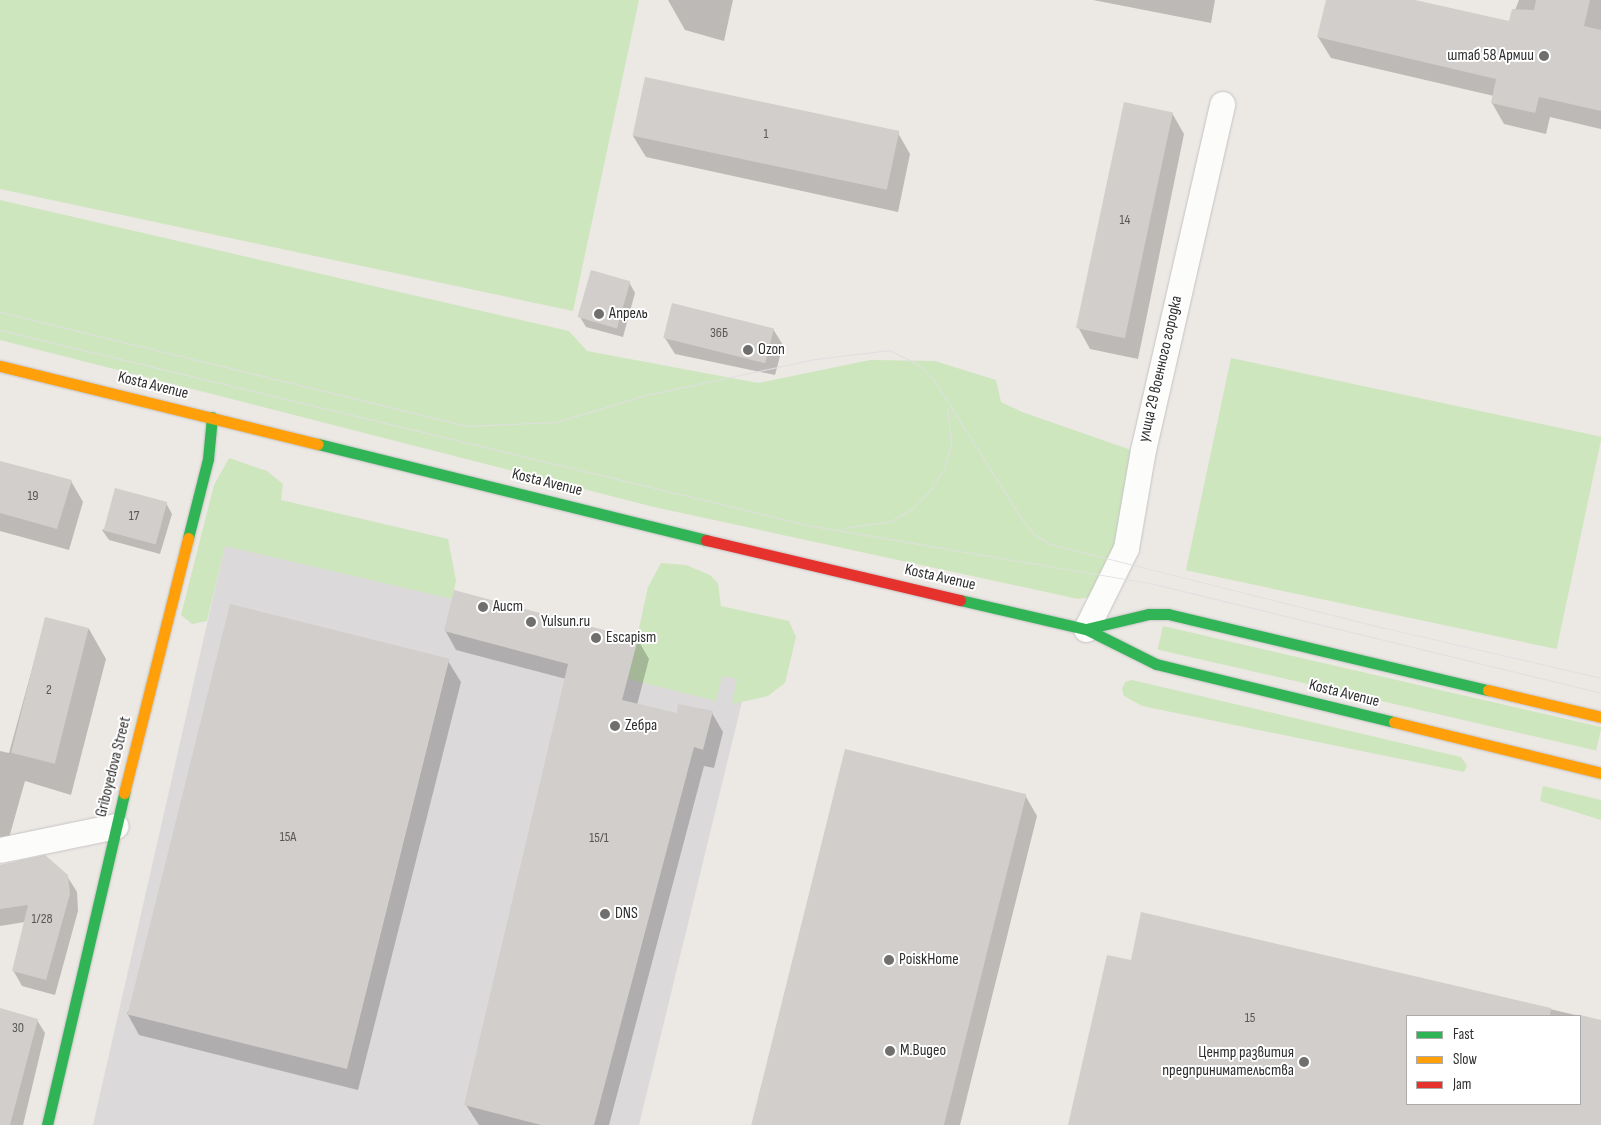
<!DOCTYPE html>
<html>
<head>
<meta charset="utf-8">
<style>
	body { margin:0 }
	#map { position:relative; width:1601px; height:1125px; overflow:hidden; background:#ece8e4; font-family:"Sofia Sans Condensed",sans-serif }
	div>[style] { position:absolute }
	.industrial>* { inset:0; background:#dcd9db }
	.green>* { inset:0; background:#cee6be; transform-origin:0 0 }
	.shadow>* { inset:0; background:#0003 }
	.building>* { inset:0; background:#d1cecb; transform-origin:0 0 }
	.roads { filter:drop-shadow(0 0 1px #c5c4c5) drop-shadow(0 0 1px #c5c4c5) }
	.street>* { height:25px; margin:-12.5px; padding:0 12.5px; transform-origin:12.5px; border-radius:12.5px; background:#fcfcfb }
	.fast>* { height:11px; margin:-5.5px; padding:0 5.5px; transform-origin:5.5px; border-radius:5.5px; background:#30b455 }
	.slow>* { height:11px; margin:-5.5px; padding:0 5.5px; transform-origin:5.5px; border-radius:5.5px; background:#ff9f0a }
	.jam>* { height:11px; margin:-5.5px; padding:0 5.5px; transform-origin:5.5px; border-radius:5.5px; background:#e5322d }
	.tram>* { height:1px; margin:-0.5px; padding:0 0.5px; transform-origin:0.5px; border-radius:0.5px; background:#dfdfe1 }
	.dots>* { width:14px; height:14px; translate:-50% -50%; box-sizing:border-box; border:2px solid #fff; border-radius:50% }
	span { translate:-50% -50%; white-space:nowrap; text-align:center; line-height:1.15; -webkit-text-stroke:4px #fff; paint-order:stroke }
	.number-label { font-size:14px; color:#585857 }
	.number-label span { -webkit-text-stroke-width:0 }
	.poi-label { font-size:16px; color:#2e2e2e }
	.right { translate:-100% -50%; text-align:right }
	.left { translate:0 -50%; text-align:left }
	.street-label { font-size:16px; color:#2e2e2e }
	.legend { position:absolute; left:1406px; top:1015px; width:175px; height:90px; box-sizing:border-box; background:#fff; border:1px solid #ababab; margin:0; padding:6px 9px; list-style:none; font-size:15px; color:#2e2e2e }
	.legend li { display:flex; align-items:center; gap:10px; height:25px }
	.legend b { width:25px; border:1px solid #ababab }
</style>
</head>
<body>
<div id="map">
	<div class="industrial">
		<div style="clip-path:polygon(225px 545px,750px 669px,639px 1125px,93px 1125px)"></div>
	</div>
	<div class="green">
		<div style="clip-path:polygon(0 0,639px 0,573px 311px,0 189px)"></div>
		<div style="clip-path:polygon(0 200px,569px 331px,587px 351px,758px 383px,870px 360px,935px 361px,996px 380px,1001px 402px,1022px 412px,1134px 451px,1121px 538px,1090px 597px,1078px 599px,654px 507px,0 340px)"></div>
		<div style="left:1231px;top:358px;width:379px;height:217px;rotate:12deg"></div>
		<div style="clip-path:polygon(229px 458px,267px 471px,283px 484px,281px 500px,448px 539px,456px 581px,452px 599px,225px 546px,207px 621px,192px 624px,181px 615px,214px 485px)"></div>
		<div style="clip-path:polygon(661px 563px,686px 565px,710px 575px,718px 583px,721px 606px,789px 621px,796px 637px,785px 683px,768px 696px,732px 704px,737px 679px,722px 676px,716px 701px,628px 679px,648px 587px)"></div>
		<div style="left:1163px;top:626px;width:450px;height:24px;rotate:13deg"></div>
		<div style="clip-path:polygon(1132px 680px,1461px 757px,1467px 766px,1464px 772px,1142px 706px,1124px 696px,1122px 689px,1125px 682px)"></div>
		<div style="clip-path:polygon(1543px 786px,1601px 800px,1601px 820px,1540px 801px)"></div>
	</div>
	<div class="shadow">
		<div style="clip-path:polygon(668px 0,733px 0,724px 41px,685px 30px)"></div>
		<div style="clip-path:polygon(1093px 0,1215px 0,1211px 23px)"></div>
		<div style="clip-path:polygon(1327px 0,1410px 0,1510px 23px,1519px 0,1601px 0,1601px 129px,1550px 117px,1546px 134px,1504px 124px,1492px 103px,1494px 96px,1331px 58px,1318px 37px)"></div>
		<div style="clip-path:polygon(1172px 113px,1184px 134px,1138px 359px,1090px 349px,1078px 327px)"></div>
		<div style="clip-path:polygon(898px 133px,910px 154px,898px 212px,646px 157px,633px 136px)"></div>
		<div style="clip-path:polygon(629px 282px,635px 293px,623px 337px,586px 327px,580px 317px)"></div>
		<div style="clip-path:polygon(773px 329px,783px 345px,775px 375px,675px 354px,665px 338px)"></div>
		<div style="clip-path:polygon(0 462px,71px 481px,83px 502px,69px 550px,0 531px)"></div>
		<div style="clip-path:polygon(166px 503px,172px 514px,160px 554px,109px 540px,102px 530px)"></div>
		<div style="clip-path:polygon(46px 618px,89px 629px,106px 659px,71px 795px,25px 781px,7px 845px,0 847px,0 751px,9px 753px)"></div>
		<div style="clip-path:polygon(445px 630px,638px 640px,649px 659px,637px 705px,678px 714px,712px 713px,723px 732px,714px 768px,704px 766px,609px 1125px,479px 1125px,466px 1105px,566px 679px,456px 650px)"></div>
		<div style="clip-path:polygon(448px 661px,461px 682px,358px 1090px,139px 1035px,127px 1013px)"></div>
		<div style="clip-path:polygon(1025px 795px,1037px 816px,960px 1125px,752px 1125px)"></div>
		<div style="clip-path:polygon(0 866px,67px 876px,77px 892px,78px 911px,55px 995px,22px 986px,13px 970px,25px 922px,0 926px)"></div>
		<div style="clip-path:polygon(evenodd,1142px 913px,1601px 1021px,1601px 1125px,1070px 1125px,1132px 962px,1142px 913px,1407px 1016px,1580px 1016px,1580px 1104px,1407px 1104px,1407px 1016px)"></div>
		<div style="clip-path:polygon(37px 1020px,45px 1033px,23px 1125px,0 1125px,0 1023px)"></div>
	</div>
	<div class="building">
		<div style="clip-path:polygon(1326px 0,1415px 0,1509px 21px,1512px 9px,1534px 10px,1536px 0,1590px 0,1584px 26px,1601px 30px,1601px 111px,1539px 97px,1535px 113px,1491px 103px,1496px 79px,1317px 37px)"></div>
		<div style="left:645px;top:77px;width:260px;height:60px;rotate:12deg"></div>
		<div style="left:1124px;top:102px;width:50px;height:231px;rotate:12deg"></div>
		<div style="left:591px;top:270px;width:41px;height:49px;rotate:16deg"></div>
		<div style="left:672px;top:303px;width:105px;height:36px;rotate:14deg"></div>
		<div style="clip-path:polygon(0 461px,72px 480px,57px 529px,0 513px)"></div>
		<div style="left:115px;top:488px;width:54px;height:44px;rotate:15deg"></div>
		<div style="clip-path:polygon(454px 590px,638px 639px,622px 700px,677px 713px,678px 704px,713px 711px,703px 750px,694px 747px,594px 1125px,541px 1125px,464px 1105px,568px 664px,444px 631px)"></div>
		<div style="left:230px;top:604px;width:226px;height:423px;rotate:14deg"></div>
		<div style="left:45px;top:617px;width:45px;height:140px;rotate:14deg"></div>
		<div style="left:845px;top:749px;width:187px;height:388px;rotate:14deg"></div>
		<div style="clip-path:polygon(45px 855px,68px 875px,70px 894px,46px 980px,12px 971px,28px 905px,0 909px,0 865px)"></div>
		<div style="clip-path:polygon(1141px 912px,1551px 1008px,1550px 1016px,1407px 1016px,1407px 1104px,1580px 1104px,1580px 1015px,1601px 1020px,1601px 1125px,1068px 1125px,1107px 955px,1131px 960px)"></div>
		<div style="clip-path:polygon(0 1008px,38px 1019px,10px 1125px,0 1125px)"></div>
	</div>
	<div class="roads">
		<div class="street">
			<div style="left:1086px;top:629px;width:90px;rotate:-63.7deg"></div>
			<div style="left:1126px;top:548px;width:99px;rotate:-80.2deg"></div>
			<div style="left:1143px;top:450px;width:355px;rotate:-77.1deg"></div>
			<div style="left:0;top:850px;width:118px;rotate:-11.7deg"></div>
		</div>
		<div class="fast">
			<div style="left:318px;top:444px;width:400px;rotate:13.9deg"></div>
			<div style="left:188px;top:538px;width:81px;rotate:-75.8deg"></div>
			<div style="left:208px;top:459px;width:42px;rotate:-84.6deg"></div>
			<div style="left:960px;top:600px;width:129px;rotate:13deg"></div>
			<div style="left:1086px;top:629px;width:78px;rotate:26.6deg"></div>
			<div style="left:1156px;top:664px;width:245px;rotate:13.7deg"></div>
			<div style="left:1086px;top:629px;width:65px;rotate:-13.4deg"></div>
			<div style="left:1149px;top:614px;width:19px"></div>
			<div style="left:1168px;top:614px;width:329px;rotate:13.4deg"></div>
			<div style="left:47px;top:1125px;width:341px;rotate:-76.9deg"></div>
		</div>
		<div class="slow">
			<div style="left:0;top:366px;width:327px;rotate:13.8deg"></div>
			<div style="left:1488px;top:690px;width:116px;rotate:13.4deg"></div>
			<div style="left:1394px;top:722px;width:213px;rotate:13.8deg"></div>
			<div style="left:124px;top:793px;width:263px;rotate:-75.9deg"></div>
		</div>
		<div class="jam">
			<div style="left:706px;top:540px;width:261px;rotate:13.3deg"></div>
		</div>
	</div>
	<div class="tram">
		<div style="left:0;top:312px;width:480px;rotate:13.7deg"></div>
		<div style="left:466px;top:426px;width:90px;rotate:-2.5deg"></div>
		<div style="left:556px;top:422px;width:94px;rotate:-16.7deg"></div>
		<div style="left:646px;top:395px;width:174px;rotate:-12deg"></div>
		<div style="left:816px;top:359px;width:74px;rotate:-7deg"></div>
		<div style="left:889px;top:350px;width:32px;rotate:26deg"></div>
		<div style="left:918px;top:364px;width:23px;rotate:45deg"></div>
		<div style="left:934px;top:380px;width:165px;rotate:57.8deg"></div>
		<div style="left:1022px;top:520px;width:20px;rotate:49deg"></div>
		<div style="left:1035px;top:535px;width:17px;rotate:31deg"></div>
		<div style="left:1050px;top:544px;width:345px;rotate:14.1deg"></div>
		<div style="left:1385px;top:628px;width:222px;rotate:13deg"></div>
		<div style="left:0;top:330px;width:835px;rotate:13.57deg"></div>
		<div style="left:812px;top:526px;width:347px;rotate:9.6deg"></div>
		<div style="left:1154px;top:584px;width:460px;rotate:13.7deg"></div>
		<div style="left:844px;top:528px;width:48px;rotate:-8.5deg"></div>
		<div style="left:891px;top:521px;width:24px;rotate:-30deg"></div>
		<div style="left:912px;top:509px;width:29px;rotate:-46deg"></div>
		<div style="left:932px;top:488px;width:22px;rotate:-58deg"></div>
		<div style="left:944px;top:469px;width:26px;rotate:-74deg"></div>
		<div style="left:951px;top:444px;width:36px;rotate:-96deg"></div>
	</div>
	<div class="dots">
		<div style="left:1544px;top:56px;background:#706f6e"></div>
		<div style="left:599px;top:314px;background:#706f6e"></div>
		<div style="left:748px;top:350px;background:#706f6e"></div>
		<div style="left:483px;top:607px;background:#706f6e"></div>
		<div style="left:531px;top:622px;background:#706f6e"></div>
		<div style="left:596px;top:638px;background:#706f6e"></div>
		<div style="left:615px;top:726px;background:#706f6e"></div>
		<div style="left:605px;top:914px;background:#706f6e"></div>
		<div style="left:889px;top:960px;background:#706f6e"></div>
		<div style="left:890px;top:1051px;background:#706f6e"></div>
		<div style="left:1304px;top:1062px;background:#706f6e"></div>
	</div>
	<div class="number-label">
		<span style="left:766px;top:134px">1</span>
		<span style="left:1125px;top:220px">14</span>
		<span style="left:719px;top:333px">36Б</span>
		<span style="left:33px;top:496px">19</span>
		<span style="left:134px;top:516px">17</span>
		<span style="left:49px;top:690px">2</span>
		<span style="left:288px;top:837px">15А</span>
		<span style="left:599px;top:838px">15/1</span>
		<span style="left:42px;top:919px">1/28</span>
		<span style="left:1250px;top:1018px">15</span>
		<span style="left:18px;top:1028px">30</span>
	</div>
	<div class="poi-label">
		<span class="right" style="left:1534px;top:56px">штаб 58 Армии</span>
		<span class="left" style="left:609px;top:314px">Апрель</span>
		<span class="left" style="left:758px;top:350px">Ozon</span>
		<span class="left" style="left:493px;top:607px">Аист</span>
		<span class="left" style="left:541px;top:622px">Yulsun.ru</span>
		<span class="left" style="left:606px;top:638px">Escapism</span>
		<span class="left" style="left:625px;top:726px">Zeбра</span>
		<span class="left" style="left:615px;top:914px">DNS</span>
		<span class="left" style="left:899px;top:960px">PoiskHome</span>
		<span class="left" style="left:900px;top:1051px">M.Видео</span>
		<span class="right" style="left:1294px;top:1062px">Центр развития<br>предпринимательства</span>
	</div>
	<div class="street-label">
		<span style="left:1161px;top:369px;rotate:-77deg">улица 29 военного городка</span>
		<span style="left:153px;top:386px;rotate:14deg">Kosta Avenue</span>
		<span style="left:547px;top:483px;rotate:14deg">Kosta Avenue</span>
		<span style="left:940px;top:578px;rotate:13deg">Kosta Avenue</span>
		<span style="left:1344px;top:694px;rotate:14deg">Kosta Avenue</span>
		<span style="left:114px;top:767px;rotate:-76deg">Griboyedova Street</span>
	</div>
	<ul class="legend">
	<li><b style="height:6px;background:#30b455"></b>Fast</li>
	<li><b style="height:6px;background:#ff9f0a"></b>Slow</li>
	<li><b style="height:6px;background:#e5322d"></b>Jam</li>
	</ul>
</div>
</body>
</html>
